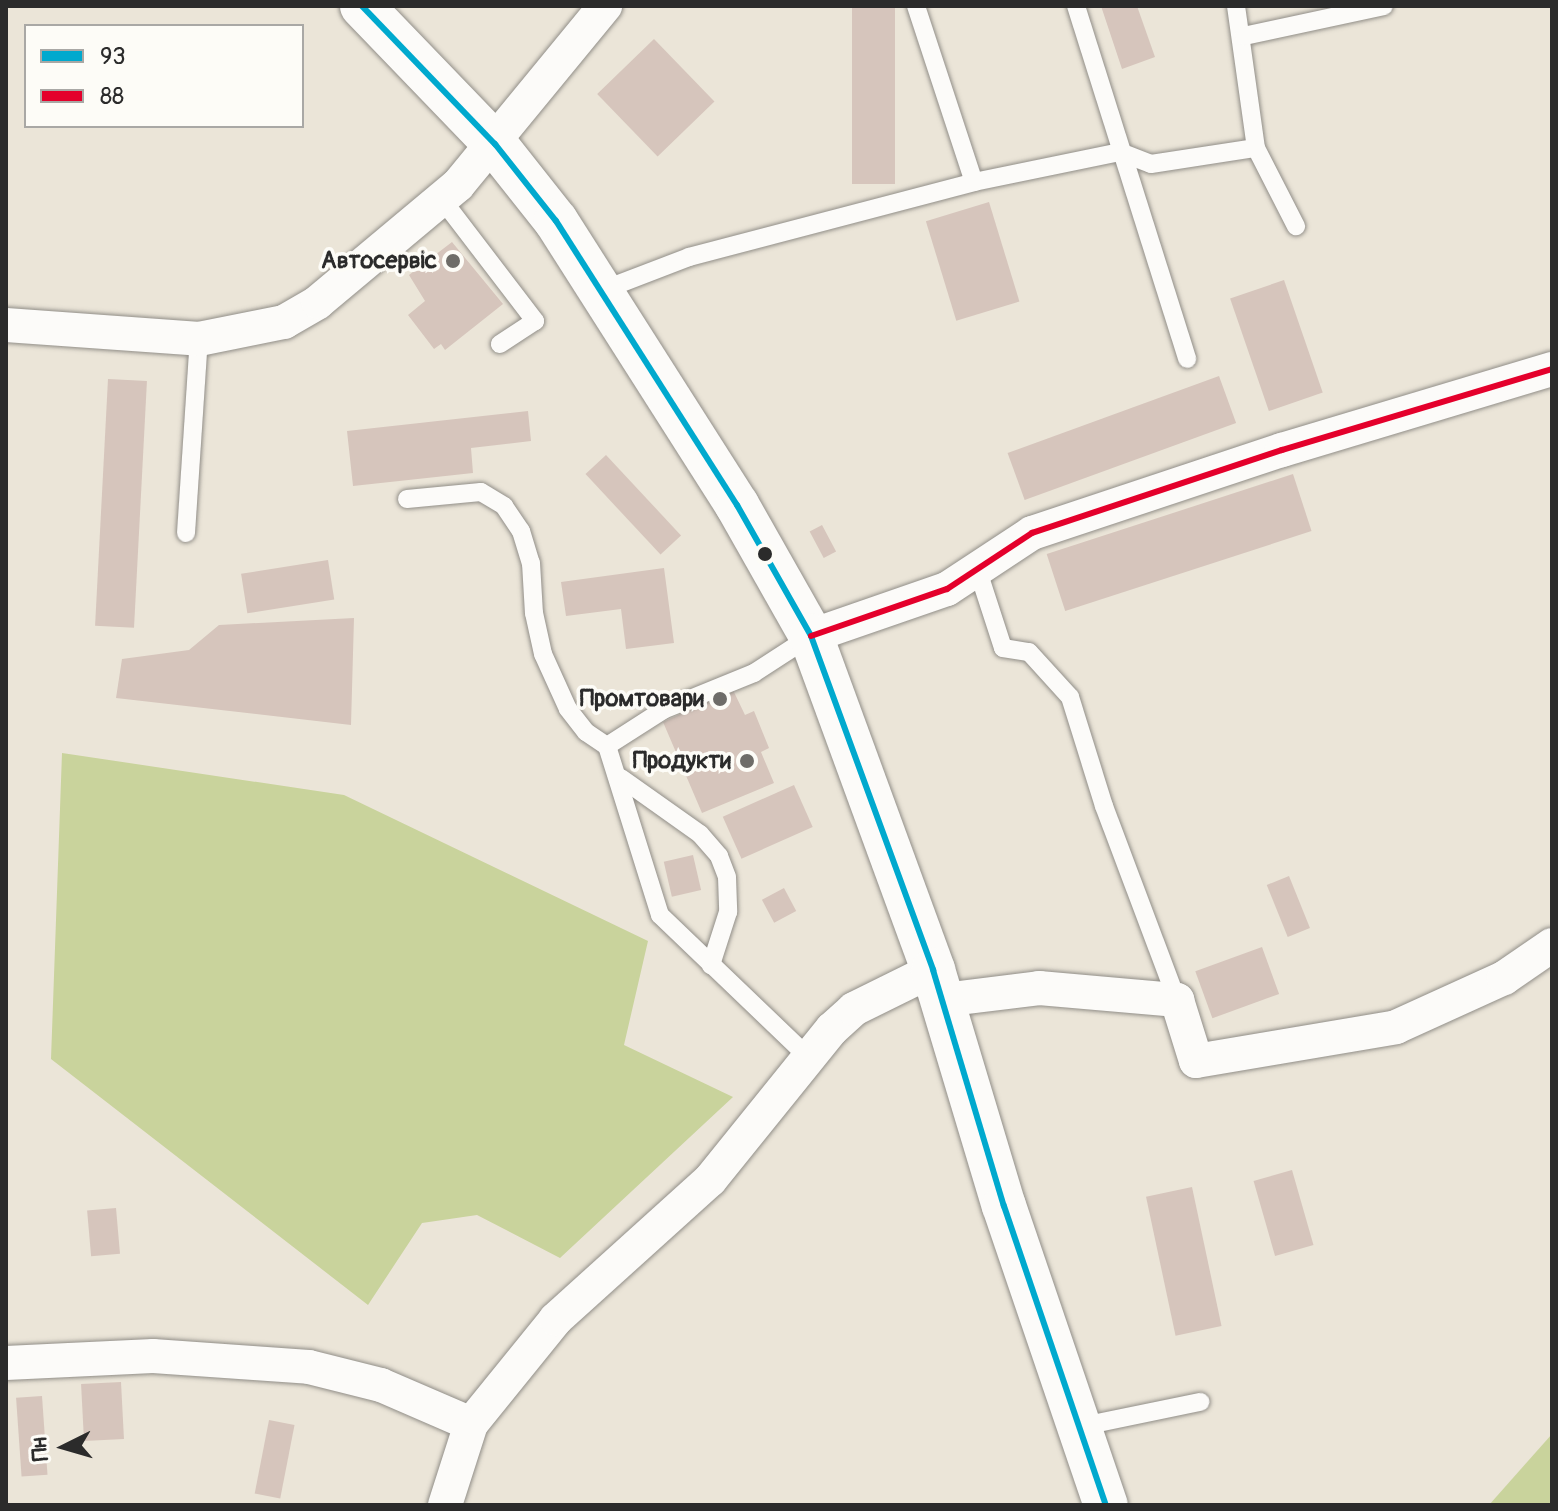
<!DOCTYPE html>
<html>
<head>
<meta charset="utf-8">
<style>
	body { margin:0 }
	#map { position:relative; width:1558px; height:1511px; overflow:hidden; background:#ebe5d8; font-family:Pangolin,sans-serif }
	div>[style] { position:absolute }
	.green>* { inset:0; background:#c9d39c }
	.building>* { inset:0; background:#d6c5bc; transform-origin:0 0 }
	.roads { filter:drop-shadow(0 0 2px #918e88) drop-shadow(0 0 2px #918e88) }
	.lane>* { height:18px; margin:-9px; padding:0 9px; transform-origin:9px; border-radius:9px; background:#fcfbf9 }
	.street>* { height:34px; margin:-17px; padding:0 17px; transform-origin:17px; border-radius:17px; background:#fcfbf9 }
	.highway>* { height:44px; margin:-22px; padding:0 22px; transform-origin:22px; border-radius:22px; background:#fcfbf9 }
	.bus-1>* { height:6px; margin:-3px; padding:0 3px; transform-origin:3px; border-radius:3px; background:#00a9ce }
	.bus-2>* { height:6px; margin:-3px; padding:0 3px; transform-origin:3px; border-radius:3px; background:#e4002b }
	.dots>* { width:22px; height:22px; translate:-50% -50%; box-sizing:border-box; border:4px solid #fdfcf7; border-radius:50% }
	span { translate:-50% -50%; white-space:nowrap; text-align:center; line-height:1.15; -webkit-text-stroke:7px #fdfcf7; paint-order:stroke }
	.poi-label { font-size:24px; color:#2b2b2b; font-weight:700 }
	.right { translate:-100% -50%; text-align:right }
	.frame { position:absolute; inset:0; border:8px solid #2b2b2b; pointer-events:none }
	.legend { position:absolute; left:24px; top:24px; width:280px; height:104px; box-sizing:border-box; background:#fdfcf7; border:2px solid #a9a8a5; margin:0; padding:10px 14px; list-style:none; font-size:24px; color:#2b2b2b }
	.legend li { display:flex; align-items:center; gap:16px; height:40px }
	.legend b { width:40px; border:2px solid #a9a8a5 }
	.north { position:absolute; left:24px; top:1407px; width:80px; height:80px; -webkit-text-stroke:6px #fdfcf7; paint-order:stroke; rotate:265deg; font-size:22px; font-weight:700; line-height:32px; text-align:center; color:#2b2b2b }
	.north::after { content:''; display:block; margin:auto; width:28px; height:36px; background:#2b2b2b; clip-path:polygon(50% 0,100% 100%,50% 72%,0 100%) }
</style>
</head>
<body>
<div id="map">
	<div class="green">
		<div style="clip-path:polygon(62px 753px,344px 795px,648px 941px,624px 1045px,733px 1097px,560px 1258px,477px 1215px,422px 1223px,368px 1305px,51px 1059px)"></div>
		<div style="clip-path:polygon(1552px 1434px,1552px 1505px,1489px 1505px)"></div>
	</div>
	<div class="building">
		<div style="left:852px;top:6px;width:43px;height:178px"></div>
		<div style="clip-path:polygon(1101px 6px,1137px 6px,1155px 57px,1122px 69px)"></div>
		<div style="left:654px;top:39px;width:87px;height:79px;rotate:46deg"></div>
		<div style="left:989px;top:202px;width:104px;height:66px;rotate:73deg"></div>
		<div style="clip-path:polygon(452px 242px,503px 304px,445px 350px,441px 344px,434px 349px,408px 315px,425px 301px,409px 275px)"></div>
		<div style="left:1284px;top:280px;width:119px;height:57px;rotate:71deg"></div>
		<div style="left:1219px;top:376px;width:50px;height:225px;rotate:70deg"></div>
		<div style="left:108px;top:379px;width:39px;height:247px;rotate:3deg"></div>
		<div style="clip-path:polygon(528px 411px,531px 441px,471px 448px,473px 473px,353px 486px,347px 431px)"></div>
		<div style="left:606px;top:455px;width:110px;height:28px;rotate:47deg"></div>
		<div style="left:1293px;top:474px;width:60px;height:259px;rotate:72deg"></div>
		<div style="left:822px;top:525px;width:30px;height:14px;rotate:62deg"></div>
		<div style="left:328px;top:560px;width:40px;height:88px;rotate:81deg"></div>
		<div style="clip-path:polygon(664px 568px,674px 643px,626px 649px,621px 609px,566px 616px,561px 582px)"></div>
		<div style="clip-path:polygon(354px 618px,351px 725px,116px 698px,122px 659px,189px 650px,219px 625px)"></div>
		<div style="clip-path:polygon(733px 690px,745px 715px,754px 711px,769px 748px,761px 752px,774px 783px,702px 813px,663px 722px)"></div>
		<div style="left:794px;top:785px;width:46px;height:78px;rotate:66deg"></div>
		<div style="left:693px;top:855px;width:36px;height:30px;rotate:77deg"></div>
		<div style="left:1289px;top:876px;width:56px;height:24px;rotate:68deg"></div>
		<div style="left:784px;top:888px;width:26px;height:25px;rotate:62deg"></div>
		<div style="left:1262px;top:947px;width:50px;height:71px;rotate:70deg"></div>
		<div style="left:1292px;top:1170px;width:78px;height:40px;rotate:74deg"></div>
		<div style="left:1192px;top:1187px;width:142px;height:47px;rotate:78deg"></div>
		<div style="left:116px;top:1208px;width:46px;height:29px;rotate:85deg"></div>
		<div style="left:121px;top:1382px;width:57px;height:40px;rotate:87deg"></div>
		<div style="left:42px;top:1396px;width:79px;height:26px;rotate:86deg"></div>
		<div style="left:269px;top:1420px;width:26px;height:75px;rotate:11deg"></div>
	</div>
	<div class="roads">
		<div class="lane">
			<div style="left:916px;top:6px;width:185px;rotate:71.8deg"></div>
			<div style="left:1076px;top:6px;width:370px;rotate:72.5deg"></div>
			<div style="left:1236px;top:6px;width:143px;rotate:82deg"></div>
			<div style="left:1256px;top:148px;width:88px;rotate:62.9deg"></div>
			<div style="left:1244px;top:36px;width:143px;rotate:-12.1deg"></div>
			<div style="left:441px;top:198px;width:155px;rotate:52.6deg"></div>
			<div style="left:535px;top:321px;width:42px;rotate:146.7deg"></div>
			<div style="left:603px;top:290px;width:92px;rotate:-21deg"></div>
			<div style="left:689px;top:257px;width:295px;rotate:-14.7deg"></div>
			<div style="left:974px;top:182px;width:149px;rotate:-11.6deg"></div>
			<div style="left:1120px;top:152px;width:33px;rotate:21deg"></div>
			<div style="left:1151px;top:164px;width:106px;rotate:-8.7deg"></div>
			<div style="left:407px;top:499px;width:74px;rotate:-5.4deg"></div>
			<div style="left:481px;top:492px;width:27px;rotate:31deg"></div>
			<div style="left:504px;top:506px;width:30px;rotate:56deg"></div>
			<div style="left:521px;top:531px;width:34px;rotate:73deg"></div>
			<div style="left:531px;top:563px;width:50px;rotate:86.6deg"></div>
			<div style="left:534px;top:613px;width:42px;rotate:77.6deg"></div>
			<div style="left:543px;top:654px;width:60px;rotate:65.6deg"></div>
			<div style="left:568px;top:709px;width:29px;rotate:52deg"></div>
			<div style="left:586px;top:732px;width:25px;rotate:34deg"></div>
			<div style="left:607px;top:746px;width:67px;rotate:-32.7deg"></div>
			<div style="left:663px;top:710px;width:98px;rotate:-22.1deg"></div>
			<div style="left:754px;top:673px;width:68px;rotate:-33deg"></div>
			<div style="left:186px;top:533px;width:194px;rotate:-86.2deg"></div>
			<div style="left:978px;top:571px;width:81px;rotate:72deg"></div>
			<div style="left:1003px;top:648px;width:26px;rotate:9deg"></div>
			<div style="left:1029px;top:652px;width:61px;rotate:47.7deg"></div>
			<div style="left:1070px;top:697px;width:114px;rotate:72.7deg"></div>
			<div style="left:1104px;top:806px;width:207px;rotate:69.4deg"></div>
			<div style="left:607px;top:746px;width:177px;rotate:72.6deg"></div>
			<div style="left:660px;top:915px;width:202px;rotate:43.8deg"></div>
			<div style="left:621px;top:778px;width:97px;rotate:35.3deg"></div>
			<div style="left:700px;top:834px;width:29px;rotate:49deg"></div>
			<div style="left:719px;top:856px;width:22px;rotate:69deg"></div>
			<div style="left:727px;top:877px;width:35px;rotate:88deg"></div>
			<div style="left:728px;top:912px;width:56px;rotate:107.8deg"></div>
			<div style="left:1078px;top:1427px;width:125px;rotate:-11.6deg"></div>
		</div>
		<div class="street">
			<div style="left:6px;top:325px;width:194px;rotate:4.1deg"></div>
			<div style="left:199px;top:339px;width:87px;rotate:-11.3deg"></div>
			<div style="left:284px;top:322px;width:39px;rotate:-30deg"></div>
			<div style="left:318px;top:302px;width:182px;rotate:-39.9deg"></div>
			<div style="left:458px;top:185px;width:232px;rotate:-50.6deg"></div>
			<div style="left:811px;top:636px;width:144px;rotate:-19.1deg"></div>
			<div style="left:947px;top:589px;width:102px;rotate:-33.4deg"></div>
			<div style="left:1032px;top:533px;width:263px;rotate:-18.4deg"></div>
			<div style="left:1282px;top:450px;width:282px;rotate:-16.7deg"></div>
			<div style="left:943px;top:1000px;width:97px;rotate:-7.1deg"></div>
			<div style="left:1039px;top:988px;width:139px;rotate:5deg"></div>
			<div style="left:1177px;top:1000px;width:64px;rotate:72.7deg"></div>
			<div style="left:1196px;top:1061px;width:203px;rotate:-9.6deg"></div>
			<div style="left:1396px;top:1027px;width:119px;rotate:-24.4deg"></div>
			<div style="left:1504px;top:978px;width:58px;rotate:-34.5deg"></div>
			<div style="left:6px;top:1363px;width:147px;rotate:-2.7deg"></div>
			<div style="left:153px;top:1356px;width:156px;rotate:4deg"></div>
			<div style="left:309px;top:1367px;width:74px;rotate:14deg"></div>
			<div style="left:381px;top:1385px;width:98px;rotate:23.4deg"></div>
			<div style="left:445px;top:1505px;width:85px;rotate:-72.2deg"></div>
			<div style="left:471px;top:1424px;width:135px;rotate:-51deg"></div>
			<div style="left:556px;top:1319px;width:207px;rotate:-42.1deg"></div>
			<div style="left:710px;top:1180px;width:194px;rotate:-51.1deg"></div>
			<div style="left:832px;top:1029px;width:30px;rotate:-42deg"></div>
			<div style="left:854px;top:1009px;width:88px;rotate:-26.3deg"></div>
		</div>
		<div class="highway">
			<div style="left:362px;top:6px;width:192px;rotate:46.1deg"></div>
			<div style="left:495px;top:144px;width:98px;rotate:51.6deg"></div>
			<div style="left:556px;top:221px;width:337px;rotate:57.5deg"></div>
			<div style="left:737px;top:505px;width:150px;rotate:60.5deg"></div>
			<div style="left:811px;top:636px;width:356px;rotate:69.9deg"></div>
			<div style="left:933px;top:970px;width:246px;rotate:73.3deg"></div>
			<div style="left:1004px;top:1206px;width:316px;rotate:71.2deg"></div>
		</div>
	</div>
	<div class="bus-1">
		<div style="left:362px;top:6px;width:192px;rotate:46.1deg"></div>
		<div style="left:495px;top:144px;width:98px;rotate:51.6deg"></div>
		<div style="left:556px;top:221px;width:337px;rotate:57.5deg"></div>
		<div style="left:737px;top:505px;width:150px;rotate:60.5deg"></div>
		<div style="left:811px;top:636px;width:356px;rotate:69.9deg"></div>
		<div style="left:933px;top:970px;width:246px;rotate:73.3deg"></div>
		<div style="left:1004px;top:1206px;width:316px;rotate:71.2deg"></div>
	</div>
	<div class="bus-2">
		<div style="left:811px;top:636px;width:144px;rotate:-19.1deg"></div>
		<div style="left:947px;top:589px;width:102px;rotate:-33.4deg"></div>
		<div style="left:1032px;top:533px;width:263px;rotate:-18.4deg"></div>
		<div style="left:1282px;top:450px;width:282px;rotate:-16.7deg"></div>
	</div>
	<div class="dots">
		<div style="left:453px;top:261px;background:#6e6c68"></div>
		<div style="left:765px;top:554px;background:#2b2b2b"></div>
		<div style="left:720px;top:699px;background:#6e6c68"></div>
		<div style="left:747px;top:761px;background:#6e6c68"></div>
	</div>
	<div class="poi-label">
		<span class="right" style="left:437px;top:261px">Автосервіс</span>
		<span class="right" style="left:704px;top:699px">Промтовари</span>
		<span class="right" style="left:731px;top:761px">Продукти</span>
	</div>
	<div class="frame"></div>
	<ul class="legend">
	<li><b style="height:10px;background:#00a9ce"></b>93</li>
	<li><b style="height:10px;background:#e4002b"></b>88</li>
	</ul>
	<div class="north">Пн</div>
</div>
</body>
</html>
